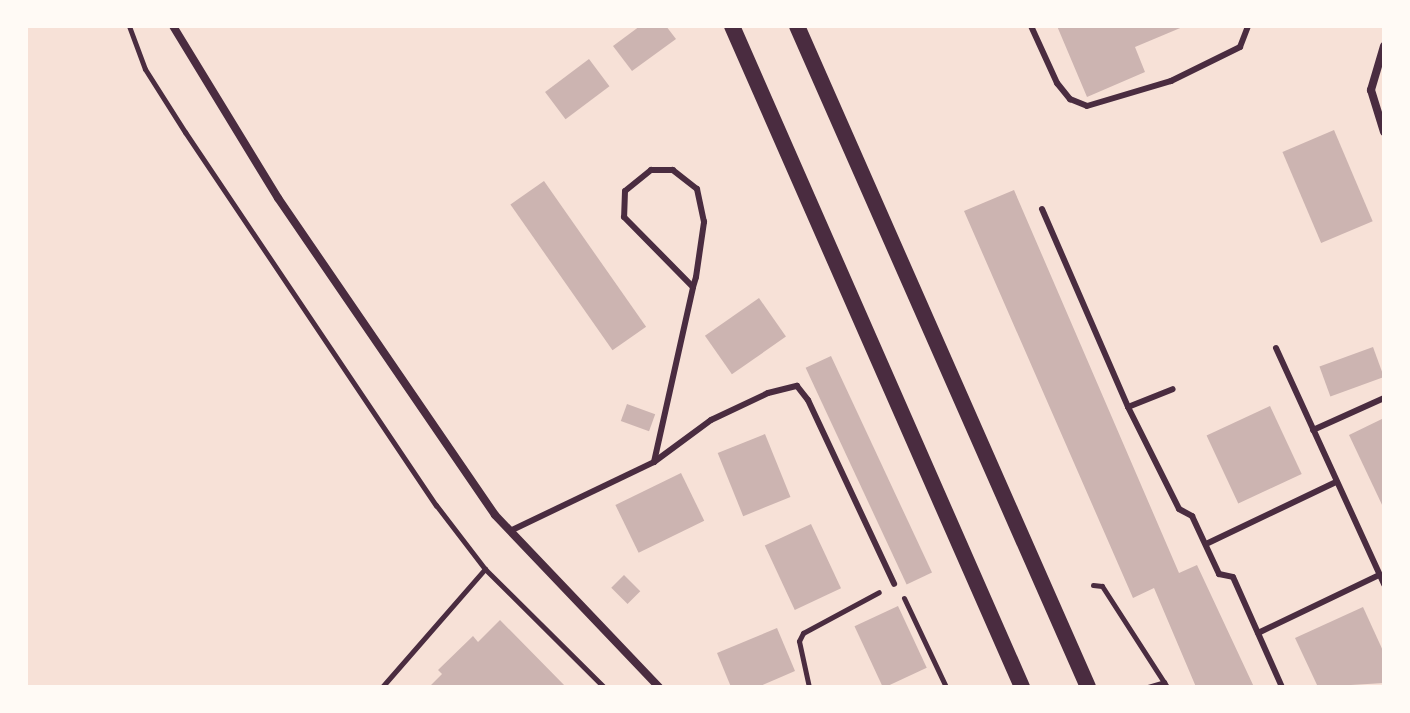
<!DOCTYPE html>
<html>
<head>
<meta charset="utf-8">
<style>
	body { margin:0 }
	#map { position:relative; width:1410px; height:713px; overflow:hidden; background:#f7e1d7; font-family:Jost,sans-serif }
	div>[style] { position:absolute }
	.building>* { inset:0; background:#ccb4b1; transform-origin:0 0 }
	.path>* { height:5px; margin:-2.5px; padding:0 2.5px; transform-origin:2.5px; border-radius:2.5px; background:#4a2c40 }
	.service>* { height:6px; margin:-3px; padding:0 3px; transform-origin:3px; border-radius:3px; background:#4a2c40 }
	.minor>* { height:8px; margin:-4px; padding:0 4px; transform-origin:4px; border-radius:4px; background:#4a2c40 }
	.secondary>* { height:16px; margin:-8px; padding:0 8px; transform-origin:8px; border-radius:8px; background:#4a2c40 }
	span { translate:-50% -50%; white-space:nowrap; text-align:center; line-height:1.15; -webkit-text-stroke:6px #fffaf5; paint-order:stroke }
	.frame { position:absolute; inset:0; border:28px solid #fffaf5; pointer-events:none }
</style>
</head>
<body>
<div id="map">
	<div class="building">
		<div style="clip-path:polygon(640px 26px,666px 26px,676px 39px,632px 71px,613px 46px)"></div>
		<div style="clip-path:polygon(1057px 26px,1185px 26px,1135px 47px,1145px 72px,1087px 97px)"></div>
		<div style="left:589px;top:59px;width:34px;height:55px;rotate:53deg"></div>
		<div style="left:1334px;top:130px;width:99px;height:56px;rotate:67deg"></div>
		<div style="left:544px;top:181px;width:178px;height:41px;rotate:55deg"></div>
		<div style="clip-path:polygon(1014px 190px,1179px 573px,1197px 565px,1254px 687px,1196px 687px,1154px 588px,1133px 598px,964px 211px)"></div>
		<div style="left:759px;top:298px;width:47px;height:66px;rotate:55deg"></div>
		<div style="left:1373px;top:347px;width:32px;height:57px;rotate:70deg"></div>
		<div style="left:831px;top:356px;width:239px;height:28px;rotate:65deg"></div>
		<div style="left:627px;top:404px;width:30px;height:18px;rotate:20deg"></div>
		<div style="left:1270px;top:406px;width:75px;height:70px;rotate:65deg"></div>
		<div style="clip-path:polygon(1384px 418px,1384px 509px,1349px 435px)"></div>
		<div style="left:765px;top:434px;width:68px;height:51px;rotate:68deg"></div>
		<div style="left:681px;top:473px;width:53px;height:73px;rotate:64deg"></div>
		<div style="left:811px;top:524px;width:71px;height:51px;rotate:65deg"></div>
		<div style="left:624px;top:575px;width:23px;height:18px;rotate:45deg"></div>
		<div style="left:898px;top:606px;width:68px;height:48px;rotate:65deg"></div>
		<div style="clip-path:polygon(1363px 607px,1384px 653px,1384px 683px,1318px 687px,1295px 638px)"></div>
		<div style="clip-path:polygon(500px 620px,566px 687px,429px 687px,442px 674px,438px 670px,473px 636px,478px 642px)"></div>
		<div style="clip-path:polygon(777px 628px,795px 671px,758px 687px,731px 687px,717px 653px)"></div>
	</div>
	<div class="path">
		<div style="left:129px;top:26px;width:46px;rotate:69.6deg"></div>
		<div style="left:145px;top:69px;width:75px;rotate:57.6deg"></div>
		<div style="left:185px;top:132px;width:450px;rotate:56.1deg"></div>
		<div style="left:436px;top:505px;width:81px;rotate:52.6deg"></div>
		<div style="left:485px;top:569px;width:168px;rotate:44.8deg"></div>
		<div style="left:1093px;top:585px;width:9px;rotate:6deg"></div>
		<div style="left:1102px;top:586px;width:120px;rotate:57.2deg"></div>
		<div style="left:904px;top:598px;width:98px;rotate:64.7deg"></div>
		<div style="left:382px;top:687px;width:157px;rotate:-48.9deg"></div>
		<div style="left:809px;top:687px;width:47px;rotate:-102.3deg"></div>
		<div style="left:799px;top:641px;width:9px;rotate:-63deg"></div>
		<div style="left:803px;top:633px;width:86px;rotate:-28.3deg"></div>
		<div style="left:1148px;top:687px;width:17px;rotate:-17deg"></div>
	</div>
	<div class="service">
		<div style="left:1031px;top:26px;width:63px;rotate:65.5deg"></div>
		<div style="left:1057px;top:83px;width:21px;rotate:51deg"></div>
		<div style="left:1070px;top:99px;width:18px;rotate:22deg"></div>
		<div style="left:1087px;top:106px;width:88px;rotate:-16.6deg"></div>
		<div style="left:1171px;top:81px;width:77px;rotate:-26.2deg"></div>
		<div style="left:1240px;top:47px;width:22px;rotate:-69deg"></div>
		<div style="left:1042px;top:209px;width:216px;rotate:66.5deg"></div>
		<div style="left:1128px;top:407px;width:114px;rotate:63.4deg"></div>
		<div style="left:1179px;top:509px;width:15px;rotate:28deg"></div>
		<div style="left:1192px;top:516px;width:64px;rotate:65deg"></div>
		<div style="left:1219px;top:574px;width:14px;rotate:12deg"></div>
		<div style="left:1233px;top:577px;width:120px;rotate:66deg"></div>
		<div style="left:1276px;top:348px;width:260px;rotate:65.4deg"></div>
		<div style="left:1128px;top:407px;width:48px;rotate:-21.8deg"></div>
		<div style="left:1313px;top:430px;width:78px;rotate:-24.3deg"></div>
		<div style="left:654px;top:462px;width:179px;rotate:-77.4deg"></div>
		<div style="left:693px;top:287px;width:10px;rotate:-73deg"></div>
		<div style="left:696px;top:277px;width:56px;rotate:-81.7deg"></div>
		<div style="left:704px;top:222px;width:34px;rotate:-102deg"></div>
		<div style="left:697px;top:189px;width:31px;rotate:-142deg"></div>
		<div style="left:673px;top:170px;width:22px;rotate:180deg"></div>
		<div style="left:651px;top:170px;width:33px;rotate:141deg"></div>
		<div style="left:625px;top:191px;width:26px;rotate:92deg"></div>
		<div style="left:624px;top:217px;width:98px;rotate:45.4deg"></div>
		<div style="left:510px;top:531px;width:160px;rotate:-25.6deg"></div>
		<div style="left:654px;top:462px;width:71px;rotate:-36.4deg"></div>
		<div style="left:711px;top:420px;width:63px;rotate:-25.3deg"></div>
		<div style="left:768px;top:393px;width:30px;rotate:-14deg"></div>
		<div style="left:797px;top:386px;width:18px;rotate:52deg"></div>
		<div style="left:808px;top:400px;width:203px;rotate:64.9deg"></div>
		<div style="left:1206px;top:544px;width:144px;rotate:-25.5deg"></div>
		<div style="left:1258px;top:633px;width:134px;rotate:-25.6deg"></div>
	</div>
	<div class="minor">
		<div style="left:173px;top:26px;width:202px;rotate:58.6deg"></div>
		<div style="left:278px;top:198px;width:384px;rotate:55.6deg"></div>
		<div style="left:495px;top:515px;width:238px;rotate:46.4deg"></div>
		<div style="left:1384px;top:46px;width:46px;rotate:106.5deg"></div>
		<div style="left:1371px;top:90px;width:44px;rotate:72.8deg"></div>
	</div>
	<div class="secondary">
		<div style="left:732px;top:26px;width:722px;rotate:66.31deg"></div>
		<div style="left:797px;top:26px;width:722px;rotate:66.24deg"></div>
	</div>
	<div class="frame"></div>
</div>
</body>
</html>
